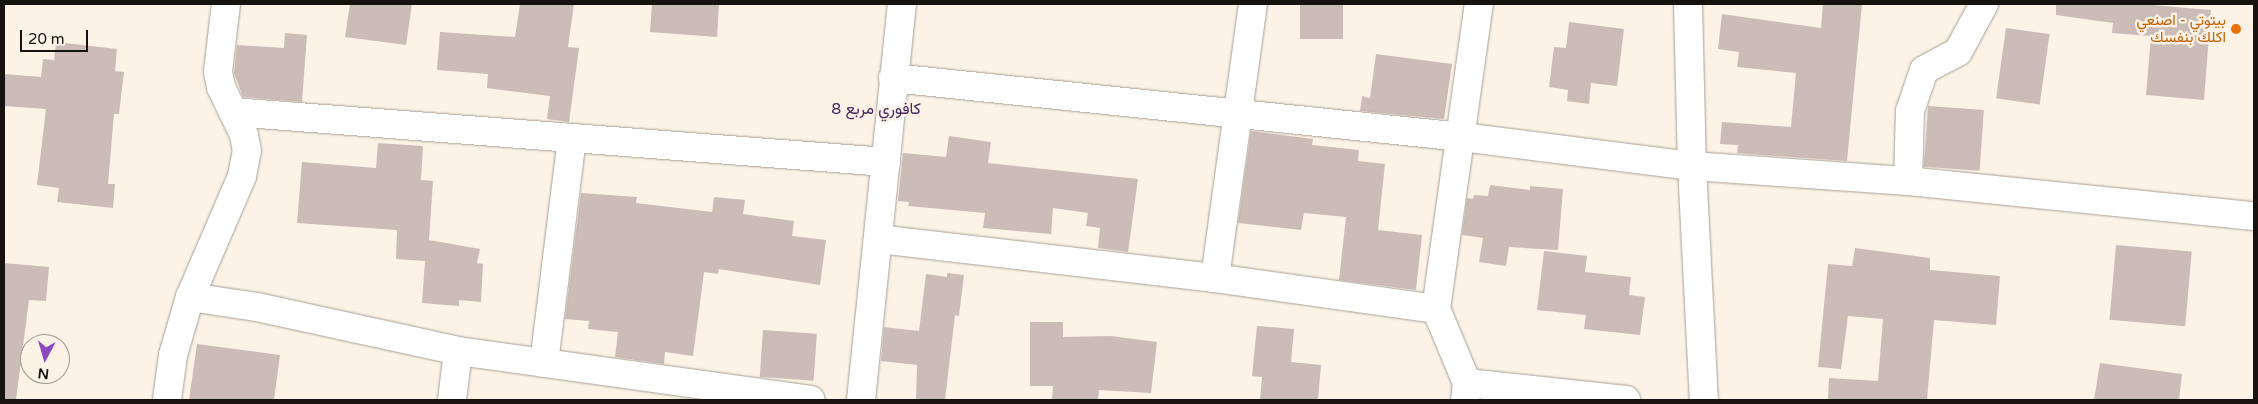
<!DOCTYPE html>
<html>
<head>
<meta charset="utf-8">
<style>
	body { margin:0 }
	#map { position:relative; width:2258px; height:404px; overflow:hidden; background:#fcf2e6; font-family:"Varela Round",Vazirmatn,sans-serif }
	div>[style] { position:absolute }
	.building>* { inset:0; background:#ccbcb7; transform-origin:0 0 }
	.roads { filter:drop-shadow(0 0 1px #a8a094) drop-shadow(0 0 1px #a8a094) }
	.minor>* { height:28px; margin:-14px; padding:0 14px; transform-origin:14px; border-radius:14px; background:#fff }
	.dots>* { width:14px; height:14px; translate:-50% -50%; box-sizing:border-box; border:2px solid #fcf2e6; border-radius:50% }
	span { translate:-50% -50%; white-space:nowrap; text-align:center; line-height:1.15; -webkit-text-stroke:4.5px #fcf2e6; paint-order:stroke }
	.food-label { font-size:15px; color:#c56008 }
	.right { translate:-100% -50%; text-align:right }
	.neighbourhood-label { font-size:16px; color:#462760 }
	.frame { position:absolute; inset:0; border:5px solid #17140f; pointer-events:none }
	.north { position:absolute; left:20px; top:334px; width:50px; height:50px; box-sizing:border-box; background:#fcf2e6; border:1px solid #a09990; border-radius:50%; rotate:186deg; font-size:14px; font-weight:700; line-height:20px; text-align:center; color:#17140f }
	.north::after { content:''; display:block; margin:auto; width:18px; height:22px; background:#8a49be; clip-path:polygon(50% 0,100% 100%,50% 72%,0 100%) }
	.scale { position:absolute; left:20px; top:30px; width:68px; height:22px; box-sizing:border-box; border:2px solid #17140f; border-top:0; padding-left:6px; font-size:15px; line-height:18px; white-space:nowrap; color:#17140f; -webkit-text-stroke:4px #fcf2e6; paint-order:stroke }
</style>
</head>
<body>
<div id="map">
	<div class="building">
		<div style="clip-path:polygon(350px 4px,412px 4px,406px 45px,345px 37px)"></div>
		<div style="clip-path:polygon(520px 4px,574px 4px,568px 47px,579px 48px,569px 122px,547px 119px,550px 96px,487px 88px,488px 74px,437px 70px,440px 32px,515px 37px)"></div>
		<div style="clip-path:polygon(652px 4px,719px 4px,717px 37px,650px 32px)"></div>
		<div style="left:1300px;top:4px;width:43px;height:35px"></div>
		<div style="clip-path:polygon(1823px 4px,1862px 4px,1847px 161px,1737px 153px,1738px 145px,1720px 144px,1722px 122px,1791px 127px,1796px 73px,1737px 67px,1739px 52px,1718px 49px,1722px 14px,1821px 28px)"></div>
		<div style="clip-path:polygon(2056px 4px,2140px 4px,2211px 10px,2204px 100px,2146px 95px,2151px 36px,2112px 33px,2113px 23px,2056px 15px)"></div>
		<div style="clip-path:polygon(1569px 22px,1624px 29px,1617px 86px,1591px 83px,1589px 104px,1567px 101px,1568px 90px,1549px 87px,1554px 47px,1566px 48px)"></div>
		<div style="left:2006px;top:28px;width:44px;height:71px;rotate:8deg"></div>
		<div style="clip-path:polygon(285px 33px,307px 35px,302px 102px,243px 97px,234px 73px,237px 45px,284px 48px)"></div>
		<div style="clip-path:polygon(56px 42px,117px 49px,115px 71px,124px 72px,119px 114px,114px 114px,108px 184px,115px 184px,113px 208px,57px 202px,59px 188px,37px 185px,46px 109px,4px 106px,4px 74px,41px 77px,43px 59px,54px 60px)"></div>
		<div style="clip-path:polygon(1376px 54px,1452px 64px,1444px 119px,1360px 111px,1362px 96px,1370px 98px)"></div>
		<div style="left:1928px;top:106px;width:56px;height:61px;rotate:4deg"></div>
		<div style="clip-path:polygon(1251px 131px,1313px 139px,1312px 145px,1359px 150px,1358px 161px,1385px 164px,1378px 230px,1422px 235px,1416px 290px,1339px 280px,1346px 217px,1304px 213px,1301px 230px,1238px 223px)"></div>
		<div style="clip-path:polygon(949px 136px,991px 142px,988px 163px,1138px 179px,1128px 252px,1098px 248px,1100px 228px,1086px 226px,1088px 213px,1053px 208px,1051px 234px,983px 228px,985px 213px,908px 206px,909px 202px,898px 201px,903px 153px,946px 157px)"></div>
		<div style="clip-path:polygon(378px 143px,423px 146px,421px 180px,433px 181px,429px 240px,480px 249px,477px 263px,483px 264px,481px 302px,459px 300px,459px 306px,422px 303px,425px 261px,396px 259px,397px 230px,297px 223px,302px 162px,376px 168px)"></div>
		<div style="clip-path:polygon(1490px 185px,1530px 190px,1530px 186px,1563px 189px,1558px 250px,1509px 247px,1506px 266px,1479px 262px,1483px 238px,1462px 235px,1467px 198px,1473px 199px,1474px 195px,1488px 196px)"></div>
		<div style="clip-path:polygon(581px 193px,637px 197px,636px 203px,712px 212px,714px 197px,745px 200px,743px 214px,794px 221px,792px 236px,826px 240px,820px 285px,719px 269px,718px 274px,704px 272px,693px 356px,665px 352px,664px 364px,615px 357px,618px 332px,588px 329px,589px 321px,565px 319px)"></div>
		<div style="left:2116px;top:245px;width:76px;height:75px;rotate:5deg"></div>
		<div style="clip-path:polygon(1855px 248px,1930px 258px,1930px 270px,2000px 276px,1996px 325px,1934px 320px,1927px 400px,1828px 400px,1829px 378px,1878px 381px,1883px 319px,1848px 316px,1841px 369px,1818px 367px,1828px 264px,1852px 266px)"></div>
		<div style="clip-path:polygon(1544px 251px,1587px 256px,1585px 272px,1631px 277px,1629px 295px,1645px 297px,1640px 335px,1584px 329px,1586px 315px,1537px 310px)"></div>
		<div style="clip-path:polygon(4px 263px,49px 267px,46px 301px,29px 300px,16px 400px,4px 400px)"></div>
		<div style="clip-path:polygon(947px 273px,964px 275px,959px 316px,955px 315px,945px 400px,916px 400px,917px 365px,881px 361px,884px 327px,919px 331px,926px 274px,947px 277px)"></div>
		<div style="clip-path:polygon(1030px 322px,1063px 322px,1063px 337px,1111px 336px,1157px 342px,1151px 393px,1099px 390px,1098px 400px,1052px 400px,1053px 386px,1030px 386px)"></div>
		<div style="clip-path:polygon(1257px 326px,1294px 329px,1291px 362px,1321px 365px,1318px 400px,1260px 400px,1262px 377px,1252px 376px)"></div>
		<div style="left:763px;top:330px;width:54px;height:47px;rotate:4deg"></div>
		<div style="clip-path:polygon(197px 344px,280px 355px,274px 400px,189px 400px)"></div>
		<div style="clip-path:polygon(2100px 363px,2182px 374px,2179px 400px,2094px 400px)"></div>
	</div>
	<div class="roads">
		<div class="minor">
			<div style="left:1688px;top:4px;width:162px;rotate:88.6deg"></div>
			<div style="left:1692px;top:166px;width:234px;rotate:87.1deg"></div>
			<div style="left:893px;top:78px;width:572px;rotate:5.92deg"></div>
			<div style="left:1462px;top:137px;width:232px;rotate:7.2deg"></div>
			<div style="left:1692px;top:166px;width:217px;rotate:4deg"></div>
			<div style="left:1908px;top:181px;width:348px;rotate:5.8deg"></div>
			<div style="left:233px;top:112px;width:655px;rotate:4.38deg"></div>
			<div style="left:1908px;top:181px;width:70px;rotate:-88.4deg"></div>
			<div style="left:1910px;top:111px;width:43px;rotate:-71.1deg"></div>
			<div style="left:1924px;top:70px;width:38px;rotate:-28deg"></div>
			<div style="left:1958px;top:52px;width:55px;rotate:-61.6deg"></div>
			<div style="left:878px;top:239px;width:339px;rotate:6.6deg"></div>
			<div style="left:1215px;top:278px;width:223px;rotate:8deg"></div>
			<div style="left:1215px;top:278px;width:277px;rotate:-82.1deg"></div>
			<div style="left:190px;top:297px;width:68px;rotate:8.5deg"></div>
			<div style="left:257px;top:307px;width:206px;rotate:12.3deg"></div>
			<div style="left:458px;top:351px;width:356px;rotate:7.9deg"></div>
			<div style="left:544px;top:363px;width:226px;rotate:-82.9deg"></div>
			<div style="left:1467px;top:383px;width:160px;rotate:6.1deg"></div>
			<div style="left:167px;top:400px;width:45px;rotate:-82.4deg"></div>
			<div style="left:173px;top:355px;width:60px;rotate:-73.7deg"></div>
			<div style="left:190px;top:297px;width:132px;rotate:-66.7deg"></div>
			<div style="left:242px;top:176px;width:25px;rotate:-79deg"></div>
			<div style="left:247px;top:151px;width:16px;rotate:-101deg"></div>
			<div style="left:244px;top:135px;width:53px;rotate:-115.6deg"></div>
			<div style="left:221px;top:87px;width:16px;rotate:-101deg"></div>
			<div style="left:218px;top:71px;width:67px;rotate:-83.2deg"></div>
			<div style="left:452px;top:400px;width:49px;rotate:-83deg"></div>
			<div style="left:861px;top:400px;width:398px;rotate:-84.1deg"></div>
			<div style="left:1465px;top:400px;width:17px;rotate:-83deg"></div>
			<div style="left:1467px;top:383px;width:80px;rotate:-112.7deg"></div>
			<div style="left:1436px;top:309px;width:308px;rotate:-82deg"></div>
		</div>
	</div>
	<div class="dots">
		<div style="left:2236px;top:29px;background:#e8710a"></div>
	</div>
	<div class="food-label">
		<span class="right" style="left:2226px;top:29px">بيتوتي - اصنعي<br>اكلك بنفسك</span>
	</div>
	<div class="neighbourhood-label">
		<span style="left:876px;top:109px">كافوري مربع 8</span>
	</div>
	<div class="frame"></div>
	<div class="north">N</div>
	<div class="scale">20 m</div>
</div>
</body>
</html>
